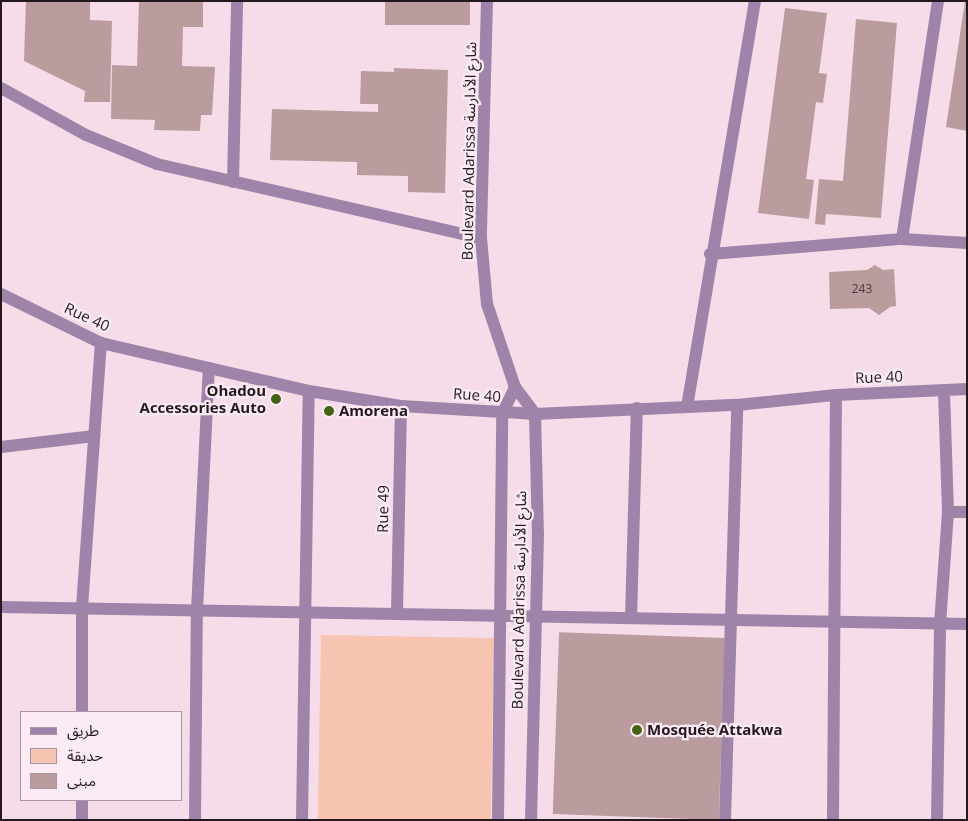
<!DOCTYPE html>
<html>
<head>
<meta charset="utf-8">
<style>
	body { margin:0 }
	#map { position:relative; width:968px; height:821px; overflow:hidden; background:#f6dbe9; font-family:"Open Sans","Noto Sans Arabic",sans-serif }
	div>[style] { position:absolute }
	.green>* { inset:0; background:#f6c4b1; transform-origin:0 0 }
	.building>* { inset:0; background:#ba9c9e; transform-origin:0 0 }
	.minor>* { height:12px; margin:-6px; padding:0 6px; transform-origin:6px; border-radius:6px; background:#9e84a9 }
	.dots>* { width:14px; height:14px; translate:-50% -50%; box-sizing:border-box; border:2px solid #fcebf4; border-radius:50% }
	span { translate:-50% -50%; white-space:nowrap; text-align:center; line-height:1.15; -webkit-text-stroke:4.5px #fcebf4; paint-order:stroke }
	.number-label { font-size:12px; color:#48393e }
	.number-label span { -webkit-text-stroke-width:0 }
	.street-label { font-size:15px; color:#22181e }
	.poi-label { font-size:15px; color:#22181e; font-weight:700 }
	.right { translate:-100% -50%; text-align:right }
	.left { translate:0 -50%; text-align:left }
	.frame { position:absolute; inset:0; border:2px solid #22181e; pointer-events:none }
	.legend { position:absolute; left:20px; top:711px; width:162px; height:90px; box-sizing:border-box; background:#fcebf4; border:1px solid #a5979e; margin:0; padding:6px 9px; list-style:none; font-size:15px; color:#22181e }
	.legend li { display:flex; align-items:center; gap:10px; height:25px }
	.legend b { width:25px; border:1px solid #a5979e }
</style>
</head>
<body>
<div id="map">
	<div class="green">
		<div style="left:321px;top:635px;width:173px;height:185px;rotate:1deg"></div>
	</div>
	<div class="building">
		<div style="clip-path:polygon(26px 1px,90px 1px,90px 20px,112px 21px,110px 102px,84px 102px,85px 91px,24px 61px)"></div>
		<div style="clip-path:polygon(139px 1px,203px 1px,203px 27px,183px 27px,182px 66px,215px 67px,212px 115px,201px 115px,200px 131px,154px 130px,155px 120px,111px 119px,112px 65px,137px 66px)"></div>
		<div style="left:385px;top:1px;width:85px;height:24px"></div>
		<div style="clip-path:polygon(965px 1px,967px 1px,967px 131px,946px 127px)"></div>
		<div style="clip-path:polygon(785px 8px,827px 13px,819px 73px,827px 74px,823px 103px,816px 102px,806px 179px,814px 180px,809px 219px,758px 213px)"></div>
		<div style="clip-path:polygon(856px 19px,897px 23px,881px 218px,826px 214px,825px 225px,815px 224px,819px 179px,843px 181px)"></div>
		<div style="clip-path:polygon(394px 68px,448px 70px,445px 193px,408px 192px,408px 176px,357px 175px,357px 162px,270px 160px,272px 109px,378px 112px,378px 104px,360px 104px,361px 71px,394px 72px)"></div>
		<div style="clip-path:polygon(875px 265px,883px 270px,894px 269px,896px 306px,890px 307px,879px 315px,869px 308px,830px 309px,829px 272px,867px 270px)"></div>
		<div style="left:725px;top:638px;width:182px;height:166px;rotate:92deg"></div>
	</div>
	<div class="minor">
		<div style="left:487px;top:1px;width:237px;rotate:91.5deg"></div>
		<div style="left:481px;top:238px;width:66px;rotate:84.8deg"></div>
		<div style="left:487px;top:304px;width:88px;rotate:71.4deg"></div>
		<div style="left:515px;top:387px;width:34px;rotate:53deg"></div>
		<div style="left:535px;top:414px;width:120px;rotate:88.6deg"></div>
		<div style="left:538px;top:534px;width:286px;rotate:91.4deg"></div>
		<div style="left:1px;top:88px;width:97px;rotate:28.9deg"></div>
		<div style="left:86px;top:135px;width:77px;rotate:22.2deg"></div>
		<div style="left:157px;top:164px;width:332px;rotate:12.9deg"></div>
		<div style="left:233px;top:182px;width:181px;rotate:-88.7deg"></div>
		<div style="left:902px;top:239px;width:241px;rotate:-81.4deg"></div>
		<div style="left:710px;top:254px;width:193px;rotate:-4.5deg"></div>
		<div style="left:902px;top:239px;width:65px;rotate:3.5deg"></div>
		<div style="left:1px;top:294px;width:111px;rotate:26.1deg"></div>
		<div style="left:101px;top:343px;width:213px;rotate:13deg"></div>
		<div style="left:309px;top:391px;width:93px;rotate:9.3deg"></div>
		<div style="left:401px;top:406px;width:134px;rotate:3.4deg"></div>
		<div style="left:535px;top:414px;width:202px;rotate:-2.6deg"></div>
		<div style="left:737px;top:405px;width:100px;rotate:-5.8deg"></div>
		<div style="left:836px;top:395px;width:131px;rotate:-2.6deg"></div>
		<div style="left:687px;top:407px;width:412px;rotate:-80.5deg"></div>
		<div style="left:1px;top:447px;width:94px;rotate:-6.7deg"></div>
		<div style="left:948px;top:512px;width:19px"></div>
		<div style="left:1px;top:607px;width:966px;rotate:1.01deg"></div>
		<div style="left:397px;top:613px;width:207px;rotate:-88.9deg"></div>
		<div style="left:631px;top:618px;width:210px;rotate:-88.4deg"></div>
		<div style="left:82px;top:712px;width:105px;rotate:-90deg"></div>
		<div style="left:82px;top:607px;width:265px;rotate:-85.9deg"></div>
		<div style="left:82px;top:820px;width:20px;rotate:-90deg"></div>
		<div style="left:195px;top:820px;width:210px;rotate:-89.5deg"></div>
		<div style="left:197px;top:610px;width:242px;rotate:-87.2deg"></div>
		<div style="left:302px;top:820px;width:429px;rotate:-89.1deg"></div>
		<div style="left:498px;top:820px;width:406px;rotate:-89.4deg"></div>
		<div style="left:502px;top:414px;width:30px;rotate:-64deg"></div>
		<div style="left:725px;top:820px;width:415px;rotate:-88.3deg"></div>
		<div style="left:833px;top:820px;width:425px;rotate:-89.6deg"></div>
		<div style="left:937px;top:820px;width:196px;rotate:-89.1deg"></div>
		<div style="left:940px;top:624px;width:112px;rotate:-85.9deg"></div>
		<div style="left:948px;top:512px;width:121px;rotate:-91.9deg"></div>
	</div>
	<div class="dots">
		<div style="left:276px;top:399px;background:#456112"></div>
		<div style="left:329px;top:411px;background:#456112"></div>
		<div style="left:637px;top:730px;background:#456112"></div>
	</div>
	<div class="number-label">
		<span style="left:862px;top:289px">243</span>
	</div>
	<div class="street-label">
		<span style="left:469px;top:151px;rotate:-89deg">Boulevard Adarissa شارع الأدارسة</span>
		<span style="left:87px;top:317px;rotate:25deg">Rue 40</span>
		<span style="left:879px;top:377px;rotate:-2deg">Rue 40</span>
		<span style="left:477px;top:395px;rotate:4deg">Rue 40</span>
		<span style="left:383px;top:509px;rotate:-89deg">Rue 49</span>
		<span style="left:519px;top:600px;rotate:-89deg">Boulevard Adarissa شارع الأدارسة</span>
	</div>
	<div class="poi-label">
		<span class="right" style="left:266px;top:399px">Ohadou<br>Accessories Auto</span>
		<span class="left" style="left:339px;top:411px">Amorena</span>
		<span class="left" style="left:647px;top:730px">Mosquée Attakwa</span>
	</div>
	<div class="frame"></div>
	<ul class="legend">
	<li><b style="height:6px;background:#9e84a9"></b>طريق</li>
	<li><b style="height:14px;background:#f6c4b1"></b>حديقة</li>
	<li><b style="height:14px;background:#ba9c9e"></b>مبنى</li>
	</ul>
</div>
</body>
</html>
